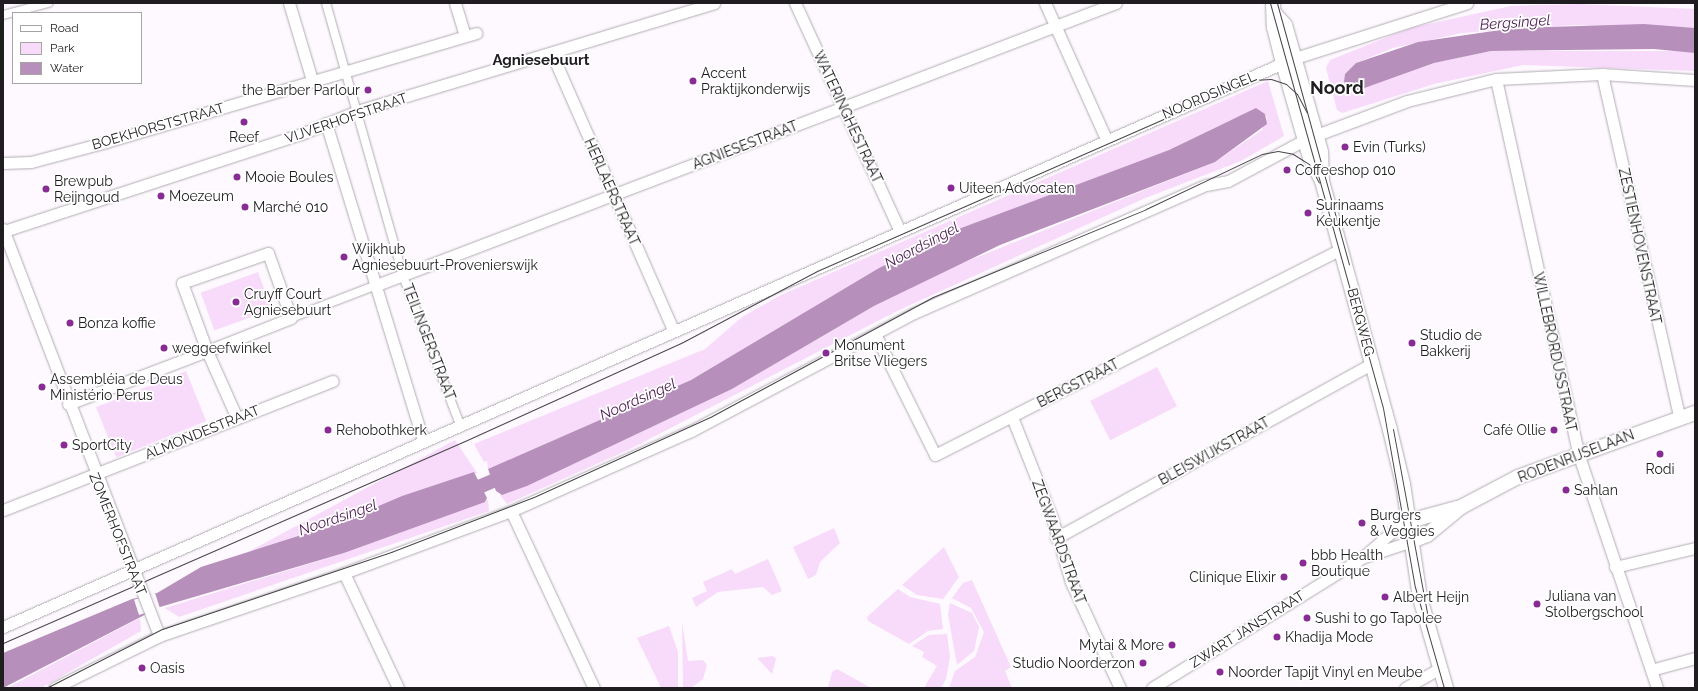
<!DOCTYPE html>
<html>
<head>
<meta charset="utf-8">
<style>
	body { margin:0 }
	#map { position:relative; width:1698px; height:691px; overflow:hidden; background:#fef9ff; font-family:Raleway,sans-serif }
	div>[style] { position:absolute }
	.green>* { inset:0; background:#f8dafb; transform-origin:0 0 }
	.water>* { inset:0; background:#b690bb }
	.pier>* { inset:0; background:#fef9ff; transform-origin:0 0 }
	.canal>* { height:14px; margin:-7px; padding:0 7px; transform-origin:7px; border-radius:7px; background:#b690bb }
	.roads { filter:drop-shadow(0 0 1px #b1acb2) drop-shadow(0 0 1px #b1acb2) }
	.pedestrian>* { height:8px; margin:-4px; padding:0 4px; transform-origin:4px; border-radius:4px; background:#fff }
	.minor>* { height:11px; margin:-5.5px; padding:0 5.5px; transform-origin:5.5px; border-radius:5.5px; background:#fff }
	.tertiary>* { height:14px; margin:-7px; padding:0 7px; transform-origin:7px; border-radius:7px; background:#fff }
	.tram>* { height:1px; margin:-0.5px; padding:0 0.5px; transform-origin:0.5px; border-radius:0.5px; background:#49464a }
	.dots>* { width:11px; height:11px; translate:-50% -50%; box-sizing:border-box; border:2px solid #fff; border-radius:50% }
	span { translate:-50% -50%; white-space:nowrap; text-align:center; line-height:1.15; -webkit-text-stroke:3.5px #fff; paint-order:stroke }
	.poi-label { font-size:14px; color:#1f1d20 }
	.left { translate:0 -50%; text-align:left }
	.right { translate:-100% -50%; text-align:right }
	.street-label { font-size:14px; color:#1f1d20 }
	.water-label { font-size:15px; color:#4c1c52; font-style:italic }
	.neighbourhood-label { font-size:15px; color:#1f1d20; font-weight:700 }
	.district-label { font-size:18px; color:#1f1d20; font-weight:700 }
	.frame { position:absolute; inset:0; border:4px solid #1f1d20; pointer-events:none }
	.legend { position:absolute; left:12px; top:12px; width:130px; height:72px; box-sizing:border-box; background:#fff; border:1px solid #a5a5a6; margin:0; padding:5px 7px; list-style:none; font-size:12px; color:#1f1d20 }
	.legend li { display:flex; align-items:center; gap:8px; height:20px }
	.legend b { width:20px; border:1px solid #a5a5a6 }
</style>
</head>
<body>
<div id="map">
	<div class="green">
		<div style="clip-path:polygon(1579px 4px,1695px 9px,1695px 28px,1573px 25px,1462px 33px,1393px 48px,1356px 63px,1359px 90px,1434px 63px,1491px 51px,1679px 51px,1695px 53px,1695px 71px,1523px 65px,1434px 84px,1342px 113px,1337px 110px,1326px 68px,1330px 60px,1410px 28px,1511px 6px)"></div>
		<div style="clip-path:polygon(1268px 81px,1284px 136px,1241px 161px,1143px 199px,897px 311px,630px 449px,507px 504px,500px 495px,527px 486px,732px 389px,874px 306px,950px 268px,1215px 162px,1262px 130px,1267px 118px,1265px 114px,1231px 120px,1169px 150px,953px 231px,879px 268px,691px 380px,488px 469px,487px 461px,484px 462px,474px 444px,705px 349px,742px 317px,779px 296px)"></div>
		<div style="left:258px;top:272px;width:40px;height:61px;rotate:70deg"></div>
		<div style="left:1157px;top:367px;width:44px;height:75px;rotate:63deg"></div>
		<div style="left:186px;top:371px;width:54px;height:97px;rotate:68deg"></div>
		<div style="clip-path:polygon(455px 440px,477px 473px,339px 523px,248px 552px)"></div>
		<div style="clip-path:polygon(488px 500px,489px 511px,179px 617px,165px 608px,344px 553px)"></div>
		<div style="clip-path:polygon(834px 528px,840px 543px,820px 562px,816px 575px,808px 579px,793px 547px)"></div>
		<div style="clip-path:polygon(944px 547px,959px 577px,943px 599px,917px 595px,902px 585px)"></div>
		<div style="clip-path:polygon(768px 559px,782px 591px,772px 595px,763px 587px,718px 592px,696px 607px,692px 598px,707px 591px,703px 582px,732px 569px,735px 574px)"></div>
		<div style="clip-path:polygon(972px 580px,1011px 667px,1005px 671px,1012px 688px,949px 688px,955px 671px,975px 657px,984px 632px,971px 608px,952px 598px,963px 583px)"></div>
		<div style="clip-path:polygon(898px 589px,910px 597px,940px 604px,943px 629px,928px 631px,909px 644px,868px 621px,867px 617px)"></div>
		<div style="clip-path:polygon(950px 603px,972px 613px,979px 627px,974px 651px,957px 665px,948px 615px)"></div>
		<div style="clip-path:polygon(140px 618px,141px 631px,41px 688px,7px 688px)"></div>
		<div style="clip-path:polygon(682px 622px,688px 661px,703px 660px,707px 665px,703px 679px,691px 688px,683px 688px)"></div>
		<div style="clip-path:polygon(669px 626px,678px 652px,678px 688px,661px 688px,637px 638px)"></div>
		<div style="clip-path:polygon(947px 634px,950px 657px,946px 679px,941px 688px,924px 688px,937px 666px,922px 657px,924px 652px,912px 646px,929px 635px)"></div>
		<div style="clip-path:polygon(773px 656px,776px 659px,772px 674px,757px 658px)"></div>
		<div style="clip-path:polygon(837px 669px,871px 688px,828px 688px,832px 672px)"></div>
	</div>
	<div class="water">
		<div style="clip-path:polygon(1644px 24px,1695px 28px,1695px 53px,1654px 49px,1491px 51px,1434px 63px,1359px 90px,1351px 90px,1344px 82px,1345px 74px,1356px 63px,1418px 42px,1514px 28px)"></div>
		<div style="clip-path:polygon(1256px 108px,1265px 114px,1267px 124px,1215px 162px,1000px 245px,874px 306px,732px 389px,527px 486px,502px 495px,496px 491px,488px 469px,691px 380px,879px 268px,953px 231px,1169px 150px)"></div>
		<div style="clip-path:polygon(474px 472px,487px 498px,485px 502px,344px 553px,160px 607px,3px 688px,3px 653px,132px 599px,157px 593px,201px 567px,339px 523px,402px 496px)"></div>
	</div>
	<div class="pier">
		<div style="left:155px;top:593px;width:16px;height:22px;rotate:72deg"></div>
	</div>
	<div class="canal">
		<div style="left:465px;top:493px;width:48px;rotate:-23.4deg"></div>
	</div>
	<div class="roads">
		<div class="pedestrian">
			<div style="left:326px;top:3px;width:284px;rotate:74.2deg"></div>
			<div style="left:403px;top:276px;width:162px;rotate:69deg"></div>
			<div style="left:3px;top:15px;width:47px;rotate:-14.9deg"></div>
			<div style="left:291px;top:318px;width:89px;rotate:-21.1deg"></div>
		</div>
		<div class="minor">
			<div style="left:289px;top:3px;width:80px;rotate:73.4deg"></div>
			<div style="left:455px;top:3px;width:34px;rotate:73deg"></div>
			<div style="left:795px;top:3px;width:251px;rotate:65.3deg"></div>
			<div style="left:1045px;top:3px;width:149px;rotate:65.8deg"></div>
			<div style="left:552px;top:54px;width:301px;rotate:66.3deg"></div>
			<div style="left:1602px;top:74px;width:352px;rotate:77.3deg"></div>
			<div style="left:1496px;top:79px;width:383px;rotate:77.6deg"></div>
			<div style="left:1578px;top:453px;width:248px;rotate:71.4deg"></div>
			<div style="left:326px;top:123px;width:332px;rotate:73deg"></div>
			<div style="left:3px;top:163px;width:28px;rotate:-2deg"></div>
			<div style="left:31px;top:162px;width:78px;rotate:-14.9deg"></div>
			<div style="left:106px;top:142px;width:386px;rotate:-16.4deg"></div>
			<div style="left:3px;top:229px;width:436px;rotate:69deg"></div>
			<div style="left:4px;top:231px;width:312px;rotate:-18.1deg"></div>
			<div style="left:301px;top:134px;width:61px;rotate:-22.3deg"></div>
			<div style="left:357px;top:111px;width:373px;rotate:-16.8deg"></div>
			<div style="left:374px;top:286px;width:794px;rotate:-20.88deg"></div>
			<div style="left:875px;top:334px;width:135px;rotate:63.6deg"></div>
			<div style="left:935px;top:455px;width:455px;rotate:-26.9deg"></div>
			<div style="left:68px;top:404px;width:149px;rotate:-20.9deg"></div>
			<div style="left:207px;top:351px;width:90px;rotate:-21.4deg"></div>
			<div style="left:291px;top:318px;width:69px;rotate:-109.5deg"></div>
			<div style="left:268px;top:253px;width:91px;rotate:160.8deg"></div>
			<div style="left:182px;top:283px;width:72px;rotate:69.8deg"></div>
			<div style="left:207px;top:351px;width:73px;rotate:65.9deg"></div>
			<div style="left:1012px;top:417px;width:109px;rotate:68.4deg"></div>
			<div style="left:1052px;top:518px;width:67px;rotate:73.5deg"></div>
			<div style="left:1071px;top:582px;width:117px;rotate:65.2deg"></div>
			<div style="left:3px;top:510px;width:354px;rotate:-21.4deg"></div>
			<div style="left:511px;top:511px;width:195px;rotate:64.9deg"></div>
			<div style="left:1056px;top:538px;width:362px;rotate:-28.9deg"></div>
			<div style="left:1364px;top:557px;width:51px;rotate:-18.4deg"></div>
			<div style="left:1615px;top:567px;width:82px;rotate:-13.4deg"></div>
			<div style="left:344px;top:573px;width:127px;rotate:64.8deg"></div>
			<div style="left:3px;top:627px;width:1409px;rotate:-23.78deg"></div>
			<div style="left:1292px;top:59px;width:184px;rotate:-17.7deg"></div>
			<div style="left:1651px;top:670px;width:46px;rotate:-15.3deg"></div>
			<div style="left:54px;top:688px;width:117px;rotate:-26.3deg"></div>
			<div style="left:159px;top:636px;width:195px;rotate:-18.8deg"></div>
			<div style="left:344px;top:573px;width:178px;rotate:-20.4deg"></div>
			<div style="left:511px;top:511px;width:197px;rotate:-24deg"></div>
			<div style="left:691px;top:431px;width:252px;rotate:-27.9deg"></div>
			<div style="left:914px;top:313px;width:319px;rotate:-23.7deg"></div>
			<div style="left:1206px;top:185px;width:22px;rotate:-10deg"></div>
			<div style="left:1228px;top:181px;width:89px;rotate:-28.3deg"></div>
			<div style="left:1306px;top:139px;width:108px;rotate:-20.6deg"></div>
			<div style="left:1407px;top:101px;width:92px;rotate:-13.9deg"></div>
			<div style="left:1496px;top:79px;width:106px;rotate:-2.7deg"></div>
			<div style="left:1602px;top:74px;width:93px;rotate:3.7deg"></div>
			<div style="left:1152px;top:688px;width:248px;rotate:-31.8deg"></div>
			<div style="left:1363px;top:557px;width:50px;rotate:-41deg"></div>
			<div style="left:1405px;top:688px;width:40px;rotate:-29.7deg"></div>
		</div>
		<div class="tertiary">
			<div style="left:1273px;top:3px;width:24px;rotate:88deg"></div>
			<div style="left:1274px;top:27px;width:37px;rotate:76deg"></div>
			<div style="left:1283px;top:63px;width:99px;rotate:74.1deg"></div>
			<div style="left:1310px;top:158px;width:26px;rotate:62deg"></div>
			<div style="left:1322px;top:181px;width:258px;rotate:74.7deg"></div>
			<div style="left:1390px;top:430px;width:56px;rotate:76.5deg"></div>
			<div style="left:1403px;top:484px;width:115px;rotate:81.5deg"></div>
			<div style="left:1420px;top:598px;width:94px;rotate:73.9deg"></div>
			<div style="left:1275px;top:14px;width:15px;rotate:48deg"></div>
			<div style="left:1285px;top:25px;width:33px;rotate:74deg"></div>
			<div style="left:1294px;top:57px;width:99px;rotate:74.1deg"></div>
			<div style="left:1321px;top:152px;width:25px;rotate:88deg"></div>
			<div style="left:1402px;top:523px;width:57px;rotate:-15.3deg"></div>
			<div style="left:1412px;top:541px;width:16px;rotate:-22deg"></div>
			<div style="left:1427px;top:535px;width:44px;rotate:-39.5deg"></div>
			<div style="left:1461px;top:507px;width:64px;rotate:-27.8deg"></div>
			<div style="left:1518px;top:477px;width:188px;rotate:-19.9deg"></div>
		</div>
	</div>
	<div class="tram">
		<div style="left:1270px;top:3px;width:420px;rotate:74.4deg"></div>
		<div style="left:1383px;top:408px;width:182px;rotate:79.9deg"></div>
		<div style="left:1415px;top:587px;width:105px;rotate:74deg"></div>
		<div style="left:1277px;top:3px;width:271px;rotate:74.6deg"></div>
		<div style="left:1393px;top:429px;width:191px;rotate:79.5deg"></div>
		<div style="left:3px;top:643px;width:506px;rotate:-23.63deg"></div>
		<div style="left:467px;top:440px;width:235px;rotate:-24.4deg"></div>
		<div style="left:681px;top:343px;width:154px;rotate:-27.9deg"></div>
		<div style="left:817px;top:271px;width:476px;rotate:-23.7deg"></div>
		<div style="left:1253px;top:80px;width:18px;rotate:-3deg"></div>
		<div style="left:1271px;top:79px;width:16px;rotate:18deg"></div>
		<div style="left:1286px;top:84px;width:15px;rotate:42deg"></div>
		<div style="left:1297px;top:94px;width:21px;rotate:62deg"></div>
		<div style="left:46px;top:688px;width:130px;rotate:-27deg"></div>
		<div style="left:162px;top:629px;width:242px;rotate:-18.6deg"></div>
		<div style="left:391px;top:552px;width:155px;rotate:-21.1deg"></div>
		<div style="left:536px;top:496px;width:193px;rotate:-24.4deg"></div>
		<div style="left:712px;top:416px;width:251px;rotate:-28.3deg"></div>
		<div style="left:933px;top:297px;width:230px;rotate:-22.4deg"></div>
		<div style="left:1146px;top:209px;width:128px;rotate:-25.4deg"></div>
		<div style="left:1262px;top:154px;width:16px;rotate:-11deg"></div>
		<div style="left:1278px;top:151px;width:15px;rotate:11deg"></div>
		<div style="left:1293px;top:154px;width:19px;rotate:32deg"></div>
		<div style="left:1309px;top:164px;width:21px;rotate:62deg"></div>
	</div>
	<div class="dots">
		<div style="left:693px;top:81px;background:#882b95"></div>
		<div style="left:368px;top:90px;background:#882b95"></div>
		<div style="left:244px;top:122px;background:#882b95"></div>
		<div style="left:1345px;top:147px;background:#882b95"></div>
		<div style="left:1287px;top:170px;background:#882b95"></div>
		<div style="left:237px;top:177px;background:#882b95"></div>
		<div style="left:951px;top:188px;background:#882b95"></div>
		<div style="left:46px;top:189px;background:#882b95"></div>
		<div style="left:161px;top:196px;background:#882b95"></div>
		<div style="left:245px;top:207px;background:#882b95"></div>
		<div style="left:1308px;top:213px;background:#882b95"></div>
		<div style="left:344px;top:257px;background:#882b95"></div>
		<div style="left:236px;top:302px;background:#882b95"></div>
		<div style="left:70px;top:323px;background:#882b95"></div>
		<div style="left:1412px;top:343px;background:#882b95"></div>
		<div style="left:164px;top:348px;background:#882b95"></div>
		<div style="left:826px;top:353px;background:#882b95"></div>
		<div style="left:42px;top:387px;background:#882b95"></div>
		<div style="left:328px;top:430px;background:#882b95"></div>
		<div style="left:1554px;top:430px;background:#882b95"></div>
		<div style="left:64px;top:445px;background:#882b95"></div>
		<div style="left:1660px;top:454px;background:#882b95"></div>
		<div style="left:1566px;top:490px;background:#882b95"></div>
		<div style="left:1362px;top:523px;background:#882b95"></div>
		<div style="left:1303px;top:563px;background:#882b95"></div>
		<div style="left:1284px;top:577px;background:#882b95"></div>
		<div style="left:1385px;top:597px;background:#882b95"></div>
		<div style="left:1537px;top:604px;background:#882b95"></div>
		<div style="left:1307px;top:618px;background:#882b95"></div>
		<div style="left:1277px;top:637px;background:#882b95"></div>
		<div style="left:1172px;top:645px;background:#882b95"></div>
		<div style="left:1143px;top:663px;background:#882b95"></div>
		<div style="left:142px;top:668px;background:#882b95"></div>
		<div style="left:1220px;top:672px;background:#882b95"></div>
	</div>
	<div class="poi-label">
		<span class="left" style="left:701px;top:81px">Accent<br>Praktijkonderwijs</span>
		<span class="right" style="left:360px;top:90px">the Barber Parlour</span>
		<span style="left:244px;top:137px">Reef</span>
		<span class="left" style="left:1353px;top:147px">Evin (Turks)</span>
		<span class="left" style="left:1295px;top:170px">Coffeeshop 010</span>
		<span class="left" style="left:245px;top:177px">Mooie Boules</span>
		<span class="left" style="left:54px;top:189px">Brewpub<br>Reijngoud</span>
		<span class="left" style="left:959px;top:188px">Uiteen Advocaten</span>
		<span class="left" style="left:169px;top:196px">Moezeum</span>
		<span class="left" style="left:1316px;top:213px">Surinaams<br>Keukentje</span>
		<span class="left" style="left:253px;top:207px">Marché 010</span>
		<span class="left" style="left:352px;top:257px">Wijkhub<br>Agniesebuurt-Provenierswijk</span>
		<span class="left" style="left:244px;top:302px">Cruyff Court<br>Agniesebuurt</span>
		<span class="left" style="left:78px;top:323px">Bonza koffie</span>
		<span class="left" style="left:1420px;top:343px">Studio de<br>Bakkerij</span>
		<span class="left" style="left:834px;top:353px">Monument<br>Britse Vliegers</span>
		<span class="left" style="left:172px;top:348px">weggeefwinkel</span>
		<span class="left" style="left:50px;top:387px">Assembléia de Deus<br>Ministério Perus</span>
		<span class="left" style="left:336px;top:430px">Rehobothkerk</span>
		<span class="right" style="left:1546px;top:430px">Café Ollie</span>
		<span class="left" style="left:72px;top:445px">SportCity</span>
		<span style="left:1660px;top:469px">Rodi</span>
		<span class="left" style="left:1574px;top:490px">Sahlan</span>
		<span class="left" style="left:1370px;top:523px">Burgers<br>&amp; Veggies</span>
		<span class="left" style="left:1311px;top:563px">bbb Health<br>Boutique</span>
		<span class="right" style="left:1276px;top:577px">Clinique Elixir</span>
		<span class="left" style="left:1545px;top:604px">Juliana van<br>Stolbergschool</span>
		<span class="left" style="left:1393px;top:597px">Albert Heijn</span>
		<span class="left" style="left:1315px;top:618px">Sushi to go Tapolee</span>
		<span class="left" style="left:1285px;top:637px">Khadija Mode</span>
		<span class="right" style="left:1164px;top:645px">Mytai &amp; More</span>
		<span class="right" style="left:1135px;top:663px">Studio Noorderzon</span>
		<span class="left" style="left:150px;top:668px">Oasis</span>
		<span class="left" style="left:1228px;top:672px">Noorder Tapijt Vinyl en Meube</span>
	</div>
	<div class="street-label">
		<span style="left:1209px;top:95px;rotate:-23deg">NOORDSINGEL</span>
		<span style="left:848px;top:117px;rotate:65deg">WATERINGHESTRAAT</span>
		<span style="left:346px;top:118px;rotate:-19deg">VIJVERHOFSTRAAT</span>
		<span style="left:158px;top:126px;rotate:-16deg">BOEKHORSTSTRAAT</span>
		<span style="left:745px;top:145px;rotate:-21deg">AGNIESESTRAAT</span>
		<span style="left:612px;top:192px;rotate:66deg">HERLAERSTRAAT</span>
		<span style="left:1640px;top:246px;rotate:78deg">ZESTIENHOVENSTRAAT</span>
		<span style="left:1361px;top:322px;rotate:75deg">BERGWEG</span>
		<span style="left:429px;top:342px;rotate:69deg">TEILINGERSTRAAT</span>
		<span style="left:1555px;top:352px;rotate:78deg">WILLEBRORDUSSTRAAT</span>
		<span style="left:1078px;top:383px;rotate:-27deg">BERGSTRAAT</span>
		<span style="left:202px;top:432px;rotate:-22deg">ALMONDESTRAAT</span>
		<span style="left:1214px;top:451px;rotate:-29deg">BLEISWIJKSTRAAT</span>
		<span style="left:1576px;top:456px;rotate:-21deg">RODENRIJSELAAN</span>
		<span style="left:118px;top:534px;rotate:68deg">ZOMERHOFSTRAAT</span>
		<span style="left:1059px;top:542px;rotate:70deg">ZEGWAARDSTRAAT</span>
		<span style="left:1247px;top:629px;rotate:-32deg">ZWART JANSTRAAT</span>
	</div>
	<div class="water-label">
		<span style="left:1515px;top:23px;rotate:-4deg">Bergsingel</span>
		<span style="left:922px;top:246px;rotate:-28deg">Noordsingel</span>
		<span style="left:638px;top:400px;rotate:-24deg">Noordsingel</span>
		<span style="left:338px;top:518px;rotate:-19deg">Noordsingel</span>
	</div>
	<div class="neighbourhood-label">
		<span style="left:541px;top:61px">Agniesebuurt</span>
	</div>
	<div class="district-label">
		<span style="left:1337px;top:88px">Noord</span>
	</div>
	<div class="frame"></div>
	<ul class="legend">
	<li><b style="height:5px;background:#fff"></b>Road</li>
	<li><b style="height:11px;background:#f8dafb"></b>Park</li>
	<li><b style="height:11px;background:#b690bb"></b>Water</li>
	</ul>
</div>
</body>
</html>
